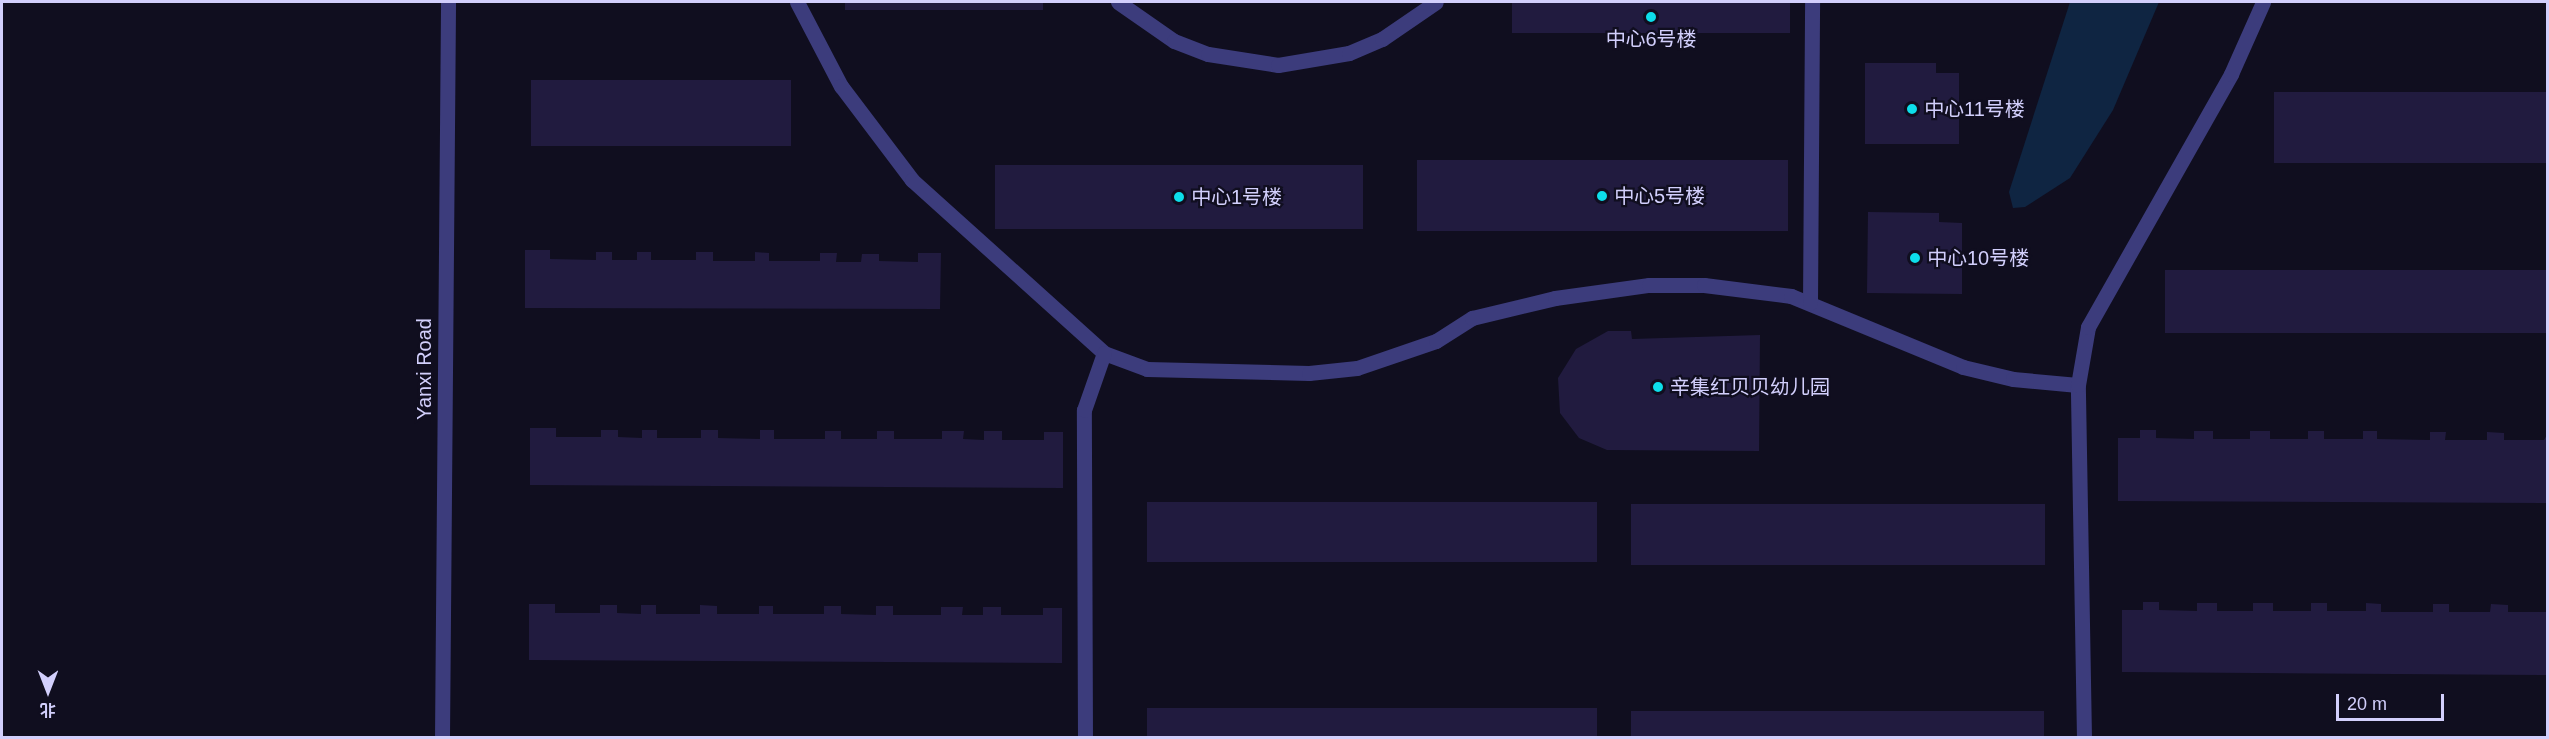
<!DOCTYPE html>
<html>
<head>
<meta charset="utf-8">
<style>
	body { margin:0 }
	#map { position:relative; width:2549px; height:739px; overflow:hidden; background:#100e1f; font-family:Arial,"Noto Sans SC",sans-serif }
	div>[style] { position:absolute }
	.water>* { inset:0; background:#0f2542 }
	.building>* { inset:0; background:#211b3f; transform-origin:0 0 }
	.minor>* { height:15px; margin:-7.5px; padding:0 7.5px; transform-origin:7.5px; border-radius:7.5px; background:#3c3c7c }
	.dots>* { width:16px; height:16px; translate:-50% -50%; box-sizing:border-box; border:3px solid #100e1f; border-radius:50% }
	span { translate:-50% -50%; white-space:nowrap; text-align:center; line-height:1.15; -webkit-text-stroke:4.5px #100e1f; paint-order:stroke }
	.poi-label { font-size:20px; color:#d2cffc }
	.left { translate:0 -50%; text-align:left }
	.street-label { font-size:20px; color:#d2cffc }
	.frame { position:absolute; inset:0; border:3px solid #d2cffc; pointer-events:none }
	.north { position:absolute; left:18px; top:661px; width:60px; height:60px; -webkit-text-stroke:4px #100e1f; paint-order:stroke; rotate:180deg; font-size:16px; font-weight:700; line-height:24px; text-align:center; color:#d2cffc }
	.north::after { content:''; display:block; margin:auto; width:21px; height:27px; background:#d2cffc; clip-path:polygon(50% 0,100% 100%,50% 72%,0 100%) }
	.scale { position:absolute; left:2336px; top:694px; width:108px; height:27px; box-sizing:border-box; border:3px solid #d2cffc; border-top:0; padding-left:8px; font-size:18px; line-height:21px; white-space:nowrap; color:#d2cffc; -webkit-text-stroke:4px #100e1f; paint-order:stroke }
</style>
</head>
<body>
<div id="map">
	<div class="water">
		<div style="clip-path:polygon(2070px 2px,2159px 2px,2113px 110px,2070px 178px,2025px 207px,2013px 208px,2009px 192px)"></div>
	</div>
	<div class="building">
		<div style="left:845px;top:2px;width:198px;height:8px"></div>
		<div style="left:1512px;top:2px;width:278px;height:31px"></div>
		<div style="clip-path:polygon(1865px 63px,1936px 63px,1936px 73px,1959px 73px,1959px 144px,1865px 144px)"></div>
		<div style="left:531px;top:80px;width:260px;height:66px"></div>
		<div style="left:2274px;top:92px;width:274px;height:71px"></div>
		<div style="left:1417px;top:160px;width:371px;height:71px"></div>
		<div style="left:995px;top:165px;width:368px;height:64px"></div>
		<div style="clip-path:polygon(1868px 212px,1939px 213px,1939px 222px,1962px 223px,1962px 294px,1867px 293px)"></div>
		<div style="clip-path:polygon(525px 250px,550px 250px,550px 259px,596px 260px,596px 252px,612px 252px,612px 260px,637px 260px,637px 252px,651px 252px,651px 260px,696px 260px,696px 252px,713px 252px,713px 261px,755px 261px,755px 252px,769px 253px,769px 261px,820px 261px,820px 253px,837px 253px,836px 262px,861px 262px,862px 254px,879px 254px,879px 261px,918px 262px,918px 253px,941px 253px,940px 309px,525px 308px)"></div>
		<div style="left:2165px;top:270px;width:383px;height:63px"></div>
		<div style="clip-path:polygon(1608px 331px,1631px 331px,1632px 339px,1760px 335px,1759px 451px,1607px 450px,1579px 438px,1560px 413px,1558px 378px,1576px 349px)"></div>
		<div style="clip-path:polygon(530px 428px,556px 428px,556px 437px,601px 437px,601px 430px,618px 430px,618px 437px,642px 438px,642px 430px,657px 430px,657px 438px,701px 438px,701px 430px,718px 430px,718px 438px,760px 439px,760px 430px,774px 430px,774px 439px,825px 439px,825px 431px,841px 431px,841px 439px,877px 439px,877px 431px,894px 431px,894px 439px,942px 439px,942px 431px,964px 431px,963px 439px,984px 440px,984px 431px,1002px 431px,1002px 440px,1044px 440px,1044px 432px,1063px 432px,1063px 488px,530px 485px)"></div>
		<div style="clip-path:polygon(2140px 430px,2156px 430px,2156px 438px,2194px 439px,2194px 431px,2213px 431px,2213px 439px,2250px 439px,2250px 431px,2270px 431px,2270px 439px,2308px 439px,2308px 431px,2324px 431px,2324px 439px,2363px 439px,2363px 431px,2377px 431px,2377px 439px,2430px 440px,2430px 432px,2446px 432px,2445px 440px,2487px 440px,2487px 432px,2504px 433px,2504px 440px,2544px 440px,2548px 433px,2548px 503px,2118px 501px,2118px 438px,2140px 438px)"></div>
		<div style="left:1147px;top:502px;width:450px;height:60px"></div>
		<div style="left:1631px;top:504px;width:414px;height:61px"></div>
		<div style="clip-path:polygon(2143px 602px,2159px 602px,2159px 610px,2197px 611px,2197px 603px,2217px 603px,2217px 611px,2253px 611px,2253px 603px,2273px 603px,2273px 611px,2311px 611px,2311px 603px,2327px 603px,2327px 611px,2366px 611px,2366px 603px,2381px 604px,2381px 612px,2433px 612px,2433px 604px,2449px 604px,2449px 612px,2490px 612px,2491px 604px,2508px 605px,2508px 612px,2548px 612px,2548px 675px,2122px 672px,2122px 610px,2143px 610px)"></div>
		<div style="clip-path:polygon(529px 604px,555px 604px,555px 613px,600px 613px,600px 605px,617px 605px,617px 613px,641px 614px,641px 605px,656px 605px,656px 614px,700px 614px,700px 605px,717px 606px,717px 614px,759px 614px,759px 606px,773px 606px,773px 614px,824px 614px,824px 606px,841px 606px,841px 614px,876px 615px,876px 606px,893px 606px,893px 615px,941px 615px,941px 607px,963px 607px,962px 615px,983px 615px,983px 607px,1001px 607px,1001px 615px,1043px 615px,1043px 608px,1062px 608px,1062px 663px,529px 660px)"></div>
		<div style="left:1147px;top:708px;width:450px;height:30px"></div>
		<div style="left:1631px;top:711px;width:413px;height:27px"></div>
	</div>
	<div class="minor">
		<div style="left:797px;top:2px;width:95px;rotate:62.4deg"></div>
		<div style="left:841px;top:86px;width:118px;rotate:52.9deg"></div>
		<div style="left:912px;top:180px;width:258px;rotate:42deg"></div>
		<div style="left:1104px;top:353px;width:46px;rotate:20.4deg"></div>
		<div style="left:1147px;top:369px;width:162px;rotate:1.4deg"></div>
		<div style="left:1309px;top:373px;width:48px;rotate:-5.9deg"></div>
		<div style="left:1357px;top:368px;width:83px;rotate:-18.9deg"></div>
		<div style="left:1436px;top:341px;width:43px;rotate:-32.6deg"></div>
		<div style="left:1472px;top:318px;width:85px;rotate:-13.5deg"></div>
		<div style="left:1555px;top:298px;width:95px;rotate:-7.9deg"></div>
		<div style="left:1649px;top:285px;width:55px"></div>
		<div style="left:1704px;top:285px;width:88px;rotate:7.2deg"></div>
		<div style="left:1791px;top:296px;width:186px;rotate:22.4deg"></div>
		<div style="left:1963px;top:367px;width:51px;rotate:13.5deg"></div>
		<div style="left:2013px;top:379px;width:65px;rotate:5.3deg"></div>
		<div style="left:1118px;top:2px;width:68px;rotate:34.9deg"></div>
		<div style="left:1174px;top:41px;width:36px;rotate:21deg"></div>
		<div style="left:1208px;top:54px;width:71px;rotate:8.9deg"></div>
		<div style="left:1278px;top:65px;width:72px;rotate:-9.6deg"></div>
		<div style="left:1349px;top:53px;width:36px;rotate:-23deg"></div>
		<div style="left:1382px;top:39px;width:65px;rotate:-34.4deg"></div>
		<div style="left:1810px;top:303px;width:301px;rotate:-89.6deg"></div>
		<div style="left:442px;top:738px;width:736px;rotate:-89.53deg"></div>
		<div style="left:1085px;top:738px;width:328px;rotate:-90.2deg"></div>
		<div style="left:1084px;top:410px;width:60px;rotate:-70.7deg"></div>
		<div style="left:2084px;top:738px;width:353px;rotate:-91deg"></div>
		<div style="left:2078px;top:385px;width:59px;rotate:-80.2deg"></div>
		<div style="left:2088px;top:327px;width:291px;rotate:-60.5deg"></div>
		<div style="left:2231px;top:74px;width:79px;rotate:-66deg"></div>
	</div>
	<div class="dots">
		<div style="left:1651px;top:17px;background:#0ddeea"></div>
		<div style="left:1912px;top:109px;background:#0ddeea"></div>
		<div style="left:1602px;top:196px;background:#0ddeea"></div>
		<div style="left:1179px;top:197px;background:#0ddeea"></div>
		<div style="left:1915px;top:258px;background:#0ddeea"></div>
		<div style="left:1658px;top:387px;background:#0ddeea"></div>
	</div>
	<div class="poi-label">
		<span style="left:1651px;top:39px">中心6号楼</span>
		<span class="left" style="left:1924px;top:109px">中心11号楼</span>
		<span class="left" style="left:1614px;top:196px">中心5号楼</span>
		<span class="left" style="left:1191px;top:197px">中心1号楼</span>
		<span class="left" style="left:1927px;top:258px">中心10号楼</span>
		<span class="left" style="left:1670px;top:387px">辛集红贝贝幼儿园</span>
	</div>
	<div class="street-label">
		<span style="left:424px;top:369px;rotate:-90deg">Yanxi Road</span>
	</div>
	<div class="frame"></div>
	<div class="north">北</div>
	<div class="scale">20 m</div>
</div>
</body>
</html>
